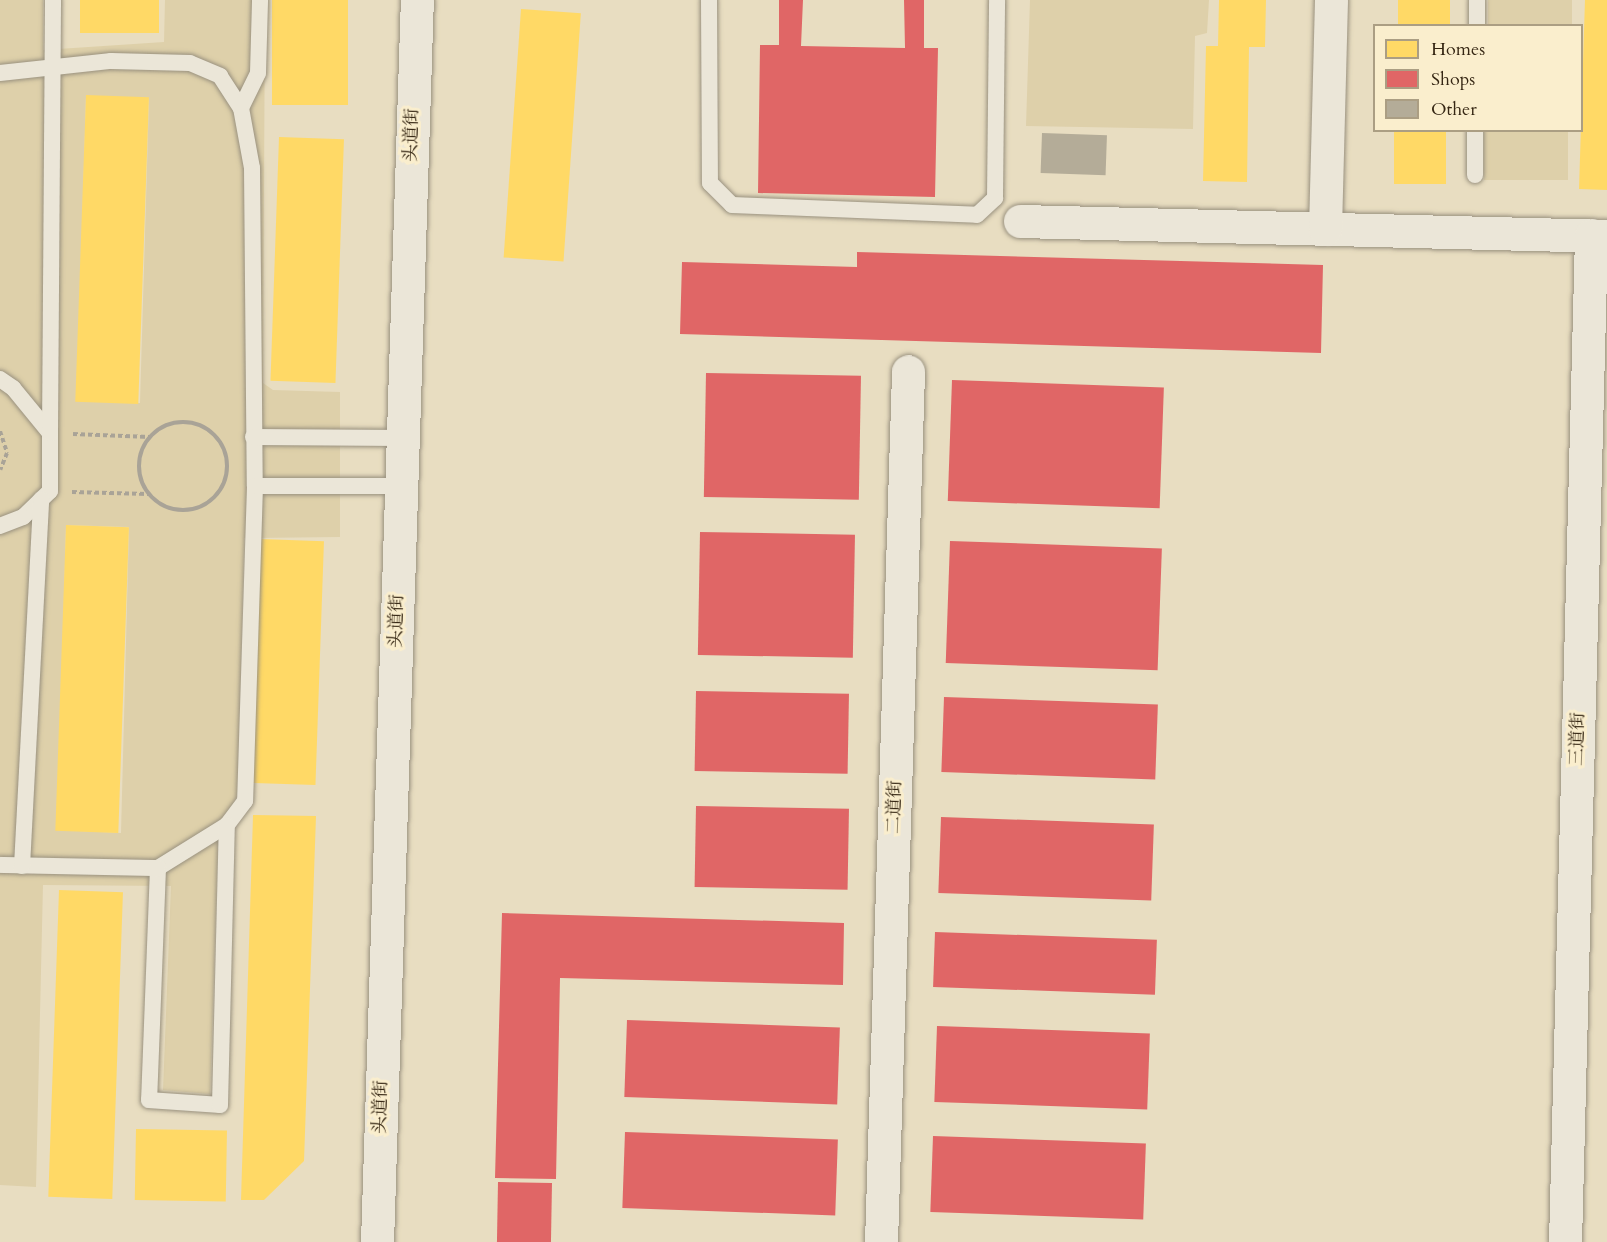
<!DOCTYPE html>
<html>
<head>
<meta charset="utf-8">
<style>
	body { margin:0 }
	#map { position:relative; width:1607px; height:1242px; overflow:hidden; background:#e8ddc1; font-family:Cardo,"Noto Serif SC",serif }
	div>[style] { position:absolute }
	.green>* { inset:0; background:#ded0aa; transform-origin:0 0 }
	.homes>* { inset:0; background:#ffd966; transform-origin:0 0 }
	.shops>* { inset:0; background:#e06666; transform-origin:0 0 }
	.building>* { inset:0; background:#b4ac98; transform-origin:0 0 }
	.path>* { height:4px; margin-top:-2px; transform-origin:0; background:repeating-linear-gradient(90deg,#a9a397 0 4.5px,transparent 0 7.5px) }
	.path>.ring { margin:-2px; padding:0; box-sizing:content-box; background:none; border:4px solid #a9a397; border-radius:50% }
	.roads { filter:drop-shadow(0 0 2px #99917f) drop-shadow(0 0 2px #99917f) }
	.lane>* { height:16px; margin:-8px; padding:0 8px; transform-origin:8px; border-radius:8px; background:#ebe6d8 }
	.street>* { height:33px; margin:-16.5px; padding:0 16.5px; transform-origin:16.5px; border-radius:16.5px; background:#ebe6d8 }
	.secondary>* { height:33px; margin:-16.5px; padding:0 16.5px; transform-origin:16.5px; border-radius:16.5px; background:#ebe6d8 }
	span { translate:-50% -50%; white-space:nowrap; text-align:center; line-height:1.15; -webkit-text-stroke:6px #faeecd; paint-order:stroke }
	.street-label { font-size:18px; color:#352613 }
	.legend { position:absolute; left:1373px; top:24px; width:210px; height:108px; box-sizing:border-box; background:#faeecd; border:2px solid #ab9e83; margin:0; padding:8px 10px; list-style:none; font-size:18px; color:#352613 }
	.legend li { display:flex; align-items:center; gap:12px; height:30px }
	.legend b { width:30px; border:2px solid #ab9e83 }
</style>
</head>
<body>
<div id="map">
	<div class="green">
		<div style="clip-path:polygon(evenodd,0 0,43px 0,43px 50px,164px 42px,165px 0,265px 0,263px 383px,273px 390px,340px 392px,340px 537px,244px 538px,238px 792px,218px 846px,210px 1094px,163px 1090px,171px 886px,43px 885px,36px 1187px,0 1185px,0 0,86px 96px,149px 98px,140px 403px,77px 401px,86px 96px,0 0,66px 525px,129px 527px,121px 833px,58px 830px,66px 525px)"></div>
		<div style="clip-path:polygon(1030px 0,1209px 0,1207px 33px,1195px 36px,1193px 129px,1026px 126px)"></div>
		<div style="left:1488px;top:0;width:84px;height:25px"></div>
		<div style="left:1484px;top:131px;width:84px;height:49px"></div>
	</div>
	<div class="homes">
		<div style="left:80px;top:0;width:79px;height:33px"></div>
		<div style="left:272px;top:0;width:76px;height:105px"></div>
		<div style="clip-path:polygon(1219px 0,1266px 0,1265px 47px,1249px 47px,1247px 182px,1203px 181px,1206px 46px,1218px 46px)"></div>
		<div style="left:1398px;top:0;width:52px;height:26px"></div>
		<div style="clip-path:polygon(1585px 0,1607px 0,1607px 190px,1579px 189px)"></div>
		<div style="left:521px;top:9px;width:60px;height:249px;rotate:4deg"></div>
		<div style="left:86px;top:95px;width:63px;height:307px;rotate:2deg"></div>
		<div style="left:1394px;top:130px;width:52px;height:54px"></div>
		<div style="left:279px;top:137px;width:65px;height:244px;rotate:2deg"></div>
		<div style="left:66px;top:525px;width:63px;height:306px;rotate:2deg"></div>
		<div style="left:260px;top:539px;width:64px;height:244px;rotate:2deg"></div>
		<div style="clip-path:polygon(253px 815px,316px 816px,304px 1161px,264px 1200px,241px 1200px)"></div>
		<div style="left:59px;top:890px;width:64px;height:307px;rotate:2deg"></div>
		<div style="left:136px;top:1129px;width:91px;height:71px;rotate:1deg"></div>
	</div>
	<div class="shops">
		<div style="clip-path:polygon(779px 0,803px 0,801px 46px,905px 48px,904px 0,924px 0,924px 48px,938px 48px,935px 197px,758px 193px,760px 45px,779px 45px)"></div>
		<div style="clip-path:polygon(857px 252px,1323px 265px,1321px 353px,680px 334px,682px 262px,857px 267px)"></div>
		<div style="left:706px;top:373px;width:155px;height:124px;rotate:1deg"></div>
		<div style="left:952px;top:380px;width:212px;height:121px;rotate:2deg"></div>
		<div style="left:700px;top:532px;width:155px;height:123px;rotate:1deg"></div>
		<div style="left:950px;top:541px;width:212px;height:122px;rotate:2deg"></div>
		<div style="left:696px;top:691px;width:153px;height:80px;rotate:1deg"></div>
		<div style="left:944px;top:697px;width:214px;height:75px;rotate:2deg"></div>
		<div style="left:696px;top:806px;width:153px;height:81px;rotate:1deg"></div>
		<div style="left:941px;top:817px;width:213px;height:76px;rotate:2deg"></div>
		<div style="clip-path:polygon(502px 913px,844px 923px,843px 985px,560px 978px,556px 1179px,495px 1178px)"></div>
		<div style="left:935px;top:932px;width:222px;height:55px;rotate:2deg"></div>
		<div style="left:627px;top:1020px;width:213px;height:77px;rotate:2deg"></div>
		<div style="left:937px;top:1026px;width:213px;height:76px;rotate:2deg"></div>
		<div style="left:625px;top:1132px;width:213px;height:76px;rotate:2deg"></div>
		<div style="left:933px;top:1136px;width:213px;height:76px;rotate:2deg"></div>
		<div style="left:498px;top:1182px;width:54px;height:60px;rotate:1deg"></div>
	</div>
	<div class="building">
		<div style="left:1042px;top:133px;width:65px;height:40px;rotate:2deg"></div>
	</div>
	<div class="path">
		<div class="ring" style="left:139px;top:422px;width:84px;height:84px"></div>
		<div style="left:0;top:431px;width:23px;rotate:72deg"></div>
		<div style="left:7px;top:453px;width:18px;rotate:112deg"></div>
		<div style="left:73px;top:434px;width:77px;rotate:2.2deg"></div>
		<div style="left:72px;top:492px;width:76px;rotate:1.5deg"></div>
	</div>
	<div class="roads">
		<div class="lane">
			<div style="left:709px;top:0;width:183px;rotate:89.7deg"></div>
			<div style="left:710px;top:183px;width:31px;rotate:45deg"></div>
			<div style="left:732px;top:205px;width:245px;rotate:2.3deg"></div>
			<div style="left:977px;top:215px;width:25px;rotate:-43deg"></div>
			<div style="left:995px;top:198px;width:198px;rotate:-89.4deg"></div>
			<div style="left:1477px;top:26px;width:26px;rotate:-90deg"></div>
			<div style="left:0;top:73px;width:112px;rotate:-6.2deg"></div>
			<div style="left:111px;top:61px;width:79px;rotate:1.5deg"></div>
			<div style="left:190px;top:63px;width:33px;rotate:23deg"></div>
			<div style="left:220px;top:76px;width:38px;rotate:57deg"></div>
			<div style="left:241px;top:108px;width:61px;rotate:79.6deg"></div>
			<div style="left:252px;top:168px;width:318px;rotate:89.5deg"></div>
			<div style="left:255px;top:486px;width:315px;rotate:91.8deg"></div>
			<div style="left:245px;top:801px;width:30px;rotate:127deg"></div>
			<div style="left:227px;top:825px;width:81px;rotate:148.1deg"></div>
			<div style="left:158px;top:868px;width:232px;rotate:92.2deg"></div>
			<div style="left:149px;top:1100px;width:71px;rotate:4deg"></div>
			<div style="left:220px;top:1105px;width:280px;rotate:-88.6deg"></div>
			<div style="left:241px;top:108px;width:39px;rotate:-64deg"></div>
			<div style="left:258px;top:73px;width:73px;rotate:-88.4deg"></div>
			<div style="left:1475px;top:175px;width:45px;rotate:-90deg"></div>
			<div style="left:0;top:379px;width:16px;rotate:35deg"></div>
			<div style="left:13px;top:388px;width:58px;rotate:50.6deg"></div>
			<div style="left:50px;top:433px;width:58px;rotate:90deg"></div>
			<div style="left:50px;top:491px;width:37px;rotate:136deg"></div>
			<div style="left:23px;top:517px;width:25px;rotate:159deg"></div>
			<div style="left:50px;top:433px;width:433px;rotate:-89.6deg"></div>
			<div style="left:253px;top:437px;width:150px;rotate:0.4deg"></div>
			<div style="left:255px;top:486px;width:146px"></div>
			<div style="left:0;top:865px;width:158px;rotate:1.1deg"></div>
			<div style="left:22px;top:866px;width:367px;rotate:-87deg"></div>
		</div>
		<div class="street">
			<div style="left:1020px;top:221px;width:587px;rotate:1.46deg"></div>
			<div style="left:1325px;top:229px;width:229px;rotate:-88.5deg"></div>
			<div style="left:881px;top:1242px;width:871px;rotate:-88.22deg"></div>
		</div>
		<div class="secondary">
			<div style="left:377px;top:1242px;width:1243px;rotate:-88.16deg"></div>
			<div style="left:1565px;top:1242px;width:1007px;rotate:-88.52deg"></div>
		</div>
	</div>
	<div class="street-label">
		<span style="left:412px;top:135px;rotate:-88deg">头道街</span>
		<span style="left:397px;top:621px;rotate:-88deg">头道街</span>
		<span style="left:1578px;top:739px;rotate:-88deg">三道街</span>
		<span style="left:895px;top:807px;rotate:-88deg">二道街</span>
		<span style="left:381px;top:1107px;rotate:-88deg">头道街</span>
	</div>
	<ul class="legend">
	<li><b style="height:16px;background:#ffd966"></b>Homes</li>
	<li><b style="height:16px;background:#e06666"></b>Shops</li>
	<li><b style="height:16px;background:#b4ac98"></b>Other</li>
	</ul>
</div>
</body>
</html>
